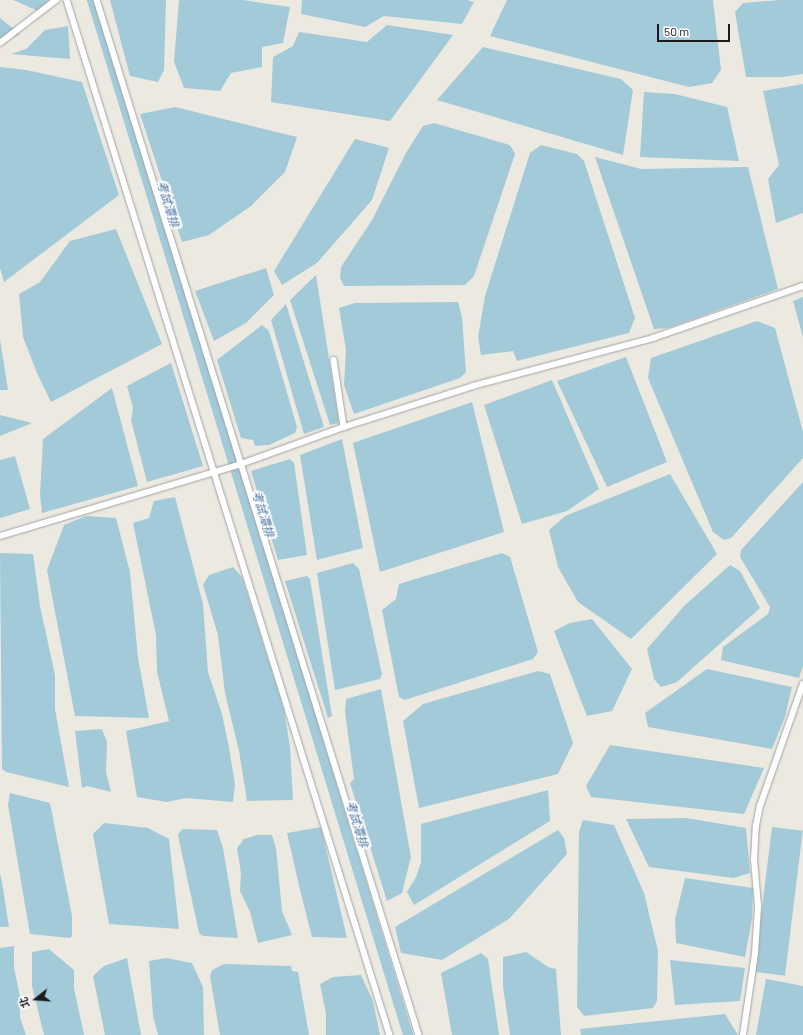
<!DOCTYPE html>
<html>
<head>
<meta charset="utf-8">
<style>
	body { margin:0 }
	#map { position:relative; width:803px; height:1035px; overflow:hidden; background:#ece9e1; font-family:Barlow,"Noto Sans TC",sans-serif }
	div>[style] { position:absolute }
	.water>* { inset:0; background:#a3cad9; transform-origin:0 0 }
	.canal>* { height:10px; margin:-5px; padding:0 5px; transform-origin:5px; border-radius:5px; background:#a3cad9 }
	.roads { filter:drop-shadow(0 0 1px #a2a2a2) drop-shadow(0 0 1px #a2a2a2) }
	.service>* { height:5.5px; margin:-2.75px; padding:0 2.75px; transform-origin:2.75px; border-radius:2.75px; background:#fff }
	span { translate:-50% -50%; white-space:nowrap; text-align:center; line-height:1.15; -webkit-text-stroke:3.5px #fff; paint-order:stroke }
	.water-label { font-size:12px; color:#4d74a6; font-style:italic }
	.north { position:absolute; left:16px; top:979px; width:40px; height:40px; -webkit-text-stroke:3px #fff; paint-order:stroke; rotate:253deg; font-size:11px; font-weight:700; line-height:16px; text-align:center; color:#1b1b1b }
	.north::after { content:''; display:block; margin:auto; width:14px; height:18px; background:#1b1b1b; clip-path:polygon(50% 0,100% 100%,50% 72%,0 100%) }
	.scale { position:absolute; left:657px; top:24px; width:73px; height:18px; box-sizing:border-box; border:2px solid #1b1b1b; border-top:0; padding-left:5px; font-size:12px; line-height:14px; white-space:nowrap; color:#1b1b1b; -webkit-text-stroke:3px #fff; paint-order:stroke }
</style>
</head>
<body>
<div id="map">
	<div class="water">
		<div style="clip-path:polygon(13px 0,48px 0,43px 13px)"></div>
		<div style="clip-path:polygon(110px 0,166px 0,164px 70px,158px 82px,130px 76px)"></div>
		<div style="clip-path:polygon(179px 0,243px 0,290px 7px,283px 43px,262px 47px,262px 67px,231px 73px,220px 91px,184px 88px,174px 62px)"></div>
		<div style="clip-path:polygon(302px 0,467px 0,474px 2px,462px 24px,384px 16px,365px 27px,301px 14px)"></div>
		<div style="clip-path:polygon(507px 0,713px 0,721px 70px,712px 83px,689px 87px,490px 36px)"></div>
		<div style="clip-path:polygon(780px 0,803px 0,803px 74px,783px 77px,746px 77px,735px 12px,743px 3px)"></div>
		<div style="clip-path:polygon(0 18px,20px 34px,0 44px)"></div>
		<div style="clip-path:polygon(387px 25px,453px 35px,390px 121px,271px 102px,273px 57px,293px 46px,299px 32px,367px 42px)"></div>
		<div style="clip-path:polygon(68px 26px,70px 59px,11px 54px,26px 49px,45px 30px)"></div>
		<div style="clip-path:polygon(483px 47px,621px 79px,633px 90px,623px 155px,437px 100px)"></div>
		<div style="clip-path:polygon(0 67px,26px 70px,82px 82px,119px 195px,4px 282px,0 268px)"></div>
		<div style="clip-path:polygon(803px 84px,803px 213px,776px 223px,768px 179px,779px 165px,763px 91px)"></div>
		<div style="clip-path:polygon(644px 92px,675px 94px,727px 107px,739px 161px,640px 157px)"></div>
		<div style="clip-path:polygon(175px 107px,297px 137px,285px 172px,251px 206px,209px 235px,182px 242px,140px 114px)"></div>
		<div style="clip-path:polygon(434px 123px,510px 145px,515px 154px,474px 276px,465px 285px,344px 286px,340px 278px,341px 267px,372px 220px,406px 153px,423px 126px)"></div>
		<div style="clip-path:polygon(355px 139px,389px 148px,372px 200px,317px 263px,282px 285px,274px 271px)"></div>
		<div style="clip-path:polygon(541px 145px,577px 154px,584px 161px,635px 318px,629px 333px,517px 361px,513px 351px,481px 355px,478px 337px,485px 296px,530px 153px)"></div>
		<div style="clip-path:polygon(595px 157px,641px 169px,748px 167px,778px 289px,668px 328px,654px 329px)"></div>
		<div style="clip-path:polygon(116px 229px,162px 344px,51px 402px,37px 373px,23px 337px,19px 294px,40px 282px,70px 241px)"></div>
		<div style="clip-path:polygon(266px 268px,274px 295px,246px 323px,214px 341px,195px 291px)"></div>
		<div style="clip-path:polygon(316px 275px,339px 423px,330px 425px,290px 300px)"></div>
		<div style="clip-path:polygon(803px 297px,803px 337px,793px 301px)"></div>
		<div style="clip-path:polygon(458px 302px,462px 317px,466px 372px,460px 378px,354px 414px,344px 385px,346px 350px,339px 308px,355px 303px)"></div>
		<div style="clip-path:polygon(286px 304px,324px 427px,304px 434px,271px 320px)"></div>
		<div style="clip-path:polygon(757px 321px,775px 328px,803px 432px,803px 458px,731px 538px,724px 540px,713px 532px,648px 378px,651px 358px)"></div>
		<div style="clip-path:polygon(262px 325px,269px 331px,297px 427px,295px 433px,269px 445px,255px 446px,253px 440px,241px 438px,217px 360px)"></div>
		<div style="clip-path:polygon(0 338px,0 339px,8px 390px,0 390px)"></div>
		<div style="clip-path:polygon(626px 357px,667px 462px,607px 487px,557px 381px)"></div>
		<div style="clip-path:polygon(171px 363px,203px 466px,147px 482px,131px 420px,133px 408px,127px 386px)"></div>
		<div style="clip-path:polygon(552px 380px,599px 489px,567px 511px,522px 524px,484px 405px)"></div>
		<div style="clip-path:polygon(112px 388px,138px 486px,42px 513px,40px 495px,43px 439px)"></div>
		<div style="clip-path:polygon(472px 402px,504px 532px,380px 572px,353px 443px)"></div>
		<div style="clip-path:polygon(0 415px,32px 423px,0 436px)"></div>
		<div style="clip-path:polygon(342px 439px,363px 548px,317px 560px,300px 455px)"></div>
		<div style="clip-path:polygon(15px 456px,30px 509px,0 518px,0 460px)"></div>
		<div style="clip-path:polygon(290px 459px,294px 463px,307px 555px,278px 560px,251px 471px)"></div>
		<div style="clip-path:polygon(670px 474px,717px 554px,631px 639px,578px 602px,558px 567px,549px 530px,565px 516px)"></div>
		<div style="clip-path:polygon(803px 482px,803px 666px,799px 678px,721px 660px,723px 647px,768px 614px,770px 607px,740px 557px,741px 550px)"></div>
		<div style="clip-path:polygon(175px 497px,203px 604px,208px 672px,222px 714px,229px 748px,235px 784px,233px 802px,186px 798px,167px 802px,137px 797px,126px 731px,169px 721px,157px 672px,156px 635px,133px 523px,149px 518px,154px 501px)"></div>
		<div style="clip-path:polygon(86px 516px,116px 518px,130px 572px,138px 658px,149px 718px,75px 716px,47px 570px,64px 525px)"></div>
		<div style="clip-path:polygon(0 553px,33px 554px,40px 606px,55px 675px,55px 709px,69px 787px,6px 772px,2px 769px)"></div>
		<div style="clip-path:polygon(502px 553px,510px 557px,538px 652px,533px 659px,405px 700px,399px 697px,382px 610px,396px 599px,399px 584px)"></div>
		<div style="clip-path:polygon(353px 563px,359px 569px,382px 674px,380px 679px,335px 690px,317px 573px)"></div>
		<div style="clip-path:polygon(730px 565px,740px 571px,760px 608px,677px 682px,661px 687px,654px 679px,647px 649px,684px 606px)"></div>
		<div style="clip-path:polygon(233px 567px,242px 577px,284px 709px,290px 747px,293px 800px,247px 801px,239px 751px,225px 693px,218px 635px,203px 585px,209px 575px)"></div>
		<div style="clip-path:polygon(307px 576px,310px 579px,332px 716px,328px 718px,285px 581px)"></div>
		<div style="clip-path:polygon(592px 619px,632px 669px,612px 711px,587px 716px,554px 631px,570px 623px)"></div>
		<div style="clip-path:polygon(707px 669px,792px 687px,785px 717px,772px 749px,648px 727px,645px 713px)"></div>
		<div style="clip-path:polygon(538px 671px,550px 674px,573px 743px,558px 774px,419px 808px,403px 721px,423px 704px)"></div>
		<div style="clip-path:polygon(381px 689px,411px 857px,402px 893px,387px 901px,350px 783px,354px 779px,345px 712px,346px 699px)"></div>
		<div style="clip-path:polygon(102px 729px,107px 742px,106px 772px,111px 792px,87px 786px,82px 788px,75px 731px)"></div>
		<div style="clip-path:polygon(610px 745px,764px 768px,744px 814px,591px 797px,586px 786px)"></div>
		<div style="clip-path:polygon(548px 790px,550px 821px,414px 905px,407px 892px,416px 877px,421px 862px,421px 824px)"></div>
		<div style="clip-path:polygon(10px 793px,50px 803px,72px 916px,72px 936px,70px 938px,30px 934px,8px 805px)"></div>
		<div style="clip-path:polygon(686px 818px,746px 828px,750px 873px,734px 878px,649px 867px,626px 819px)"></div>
		<div style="clip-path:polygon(583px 820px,614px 825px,644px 893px,658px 951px,657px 1001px,653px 1008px,584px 1016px,577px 1007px,579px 832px)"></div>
		<div style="clip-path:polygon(104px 823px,148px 828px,169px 839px,179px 929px,109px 924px,93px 834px)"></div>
		<div style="clip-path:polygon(321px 827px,347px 938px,312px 937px,301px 894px,287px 833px)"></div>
		<div style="left:772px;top:827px;width:31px;height:146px;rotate:7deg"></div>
		<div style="clip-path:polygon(183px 829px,217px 830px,223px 848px,238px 938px,203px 936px,199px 933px,179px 840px,178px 834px)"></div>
		<div style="clip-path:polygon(558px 830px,564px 838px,567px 854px,509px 919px,442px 960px,401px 953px,395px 927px)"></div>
		<div style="clip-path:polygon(257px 835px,272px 835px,276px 848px,282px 911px,292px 935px,258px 943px,250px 912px,240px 891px,241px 873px,237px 848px,244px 839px)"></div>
		<div style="clip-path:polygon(0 873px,2px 882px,9px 927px,0 927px)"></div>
		<div style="clip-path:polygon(685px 878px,753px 888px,752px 919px,745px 957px,676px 943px,675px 919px)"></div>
		<div style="clip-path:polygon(14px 946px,14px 967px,20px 997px,20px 1017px,26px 1035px,0 1035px,0 948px)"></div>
		<div style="clip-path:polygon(49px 949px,74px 970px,74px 988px,84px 1035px,44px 1035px,32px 986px,32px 952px)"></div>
		<div style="clip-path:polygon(526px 952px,548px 967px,556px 969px,561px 1035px,510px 1035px,503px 986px,503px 957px)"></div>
		<div style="clip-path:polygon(481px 953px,488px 959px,499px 1035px,452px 1035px,441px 973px)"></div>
		<div style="clip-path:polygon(127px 958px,141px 1035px,105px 1035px,93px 976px,104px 966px)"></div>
		<div style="clip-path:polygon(166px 958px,192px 963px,203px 987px,204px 1035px,158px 1035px,153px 1016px,149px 961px)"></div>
		<div style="clip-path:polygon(670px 960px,745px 968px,740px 1001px,675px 1005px)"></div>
		<div style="clip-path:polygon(224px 964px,291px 966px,292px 971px,298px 972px,309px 1035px,220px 1035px,210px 976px,212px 970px)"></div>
		<div style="clip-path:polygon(361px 975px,373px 1001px,380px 1035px,326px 1035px,326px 1014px,320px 984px,333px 977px)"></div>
		<div style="clip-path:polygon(766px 979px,803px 986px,803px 1035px,756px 1035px)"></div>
		<div style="clip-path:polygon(725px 1014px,738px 1035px,581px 1035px,580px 1029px)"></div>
	</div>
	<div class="canal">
		<div style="left:92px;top:0;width:1082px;rotate:73.02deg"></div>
	</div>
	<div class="roads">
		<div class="service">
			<div style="left:67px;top:0;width:1084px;rotate:72.67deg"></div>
			<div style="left:97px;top:0;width:1084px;rotate:72.72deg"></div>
			<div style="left:0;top:43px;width:71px;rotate:-37.5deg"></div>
			<div style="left:334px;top:360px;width:68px;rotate:81.5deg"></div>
			<div style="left:0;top:536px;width:252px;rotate:-16.6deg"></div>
			<div style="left:241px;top:464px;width:109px;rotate:-19.8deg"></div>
			<div style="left:344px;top:427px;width:135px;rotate:-17.6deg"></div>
			<div style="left:473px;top:386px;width:186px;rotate:-14.9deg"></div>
			<div style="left:653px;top:338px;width:159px;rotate:-19.1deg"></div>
			<div style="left:743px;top:1035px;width:82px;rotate:-81.6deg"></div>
			<div style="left:755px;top:954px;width:48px;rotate:-86.4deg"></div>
			<div style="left:758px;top:906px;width:46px;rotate:-95deg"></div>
			<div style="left:754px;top:860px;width:34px;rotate:-87deg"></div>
			<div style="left:756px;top:826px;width:20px;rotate:-79deg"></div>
			<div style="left:760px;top:806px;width:129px;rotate:-70.6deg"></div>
		</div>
	</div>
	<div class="water-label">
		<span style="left:168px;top:204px;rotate:73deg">考試潭排</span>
		<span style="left:263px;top:514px;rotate:73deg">考試潭排</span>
		<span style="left:357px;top:824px;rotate:73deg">考試潭排</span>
	</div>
	<div class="north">北</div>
	<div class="scale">50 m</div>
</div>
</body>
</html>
